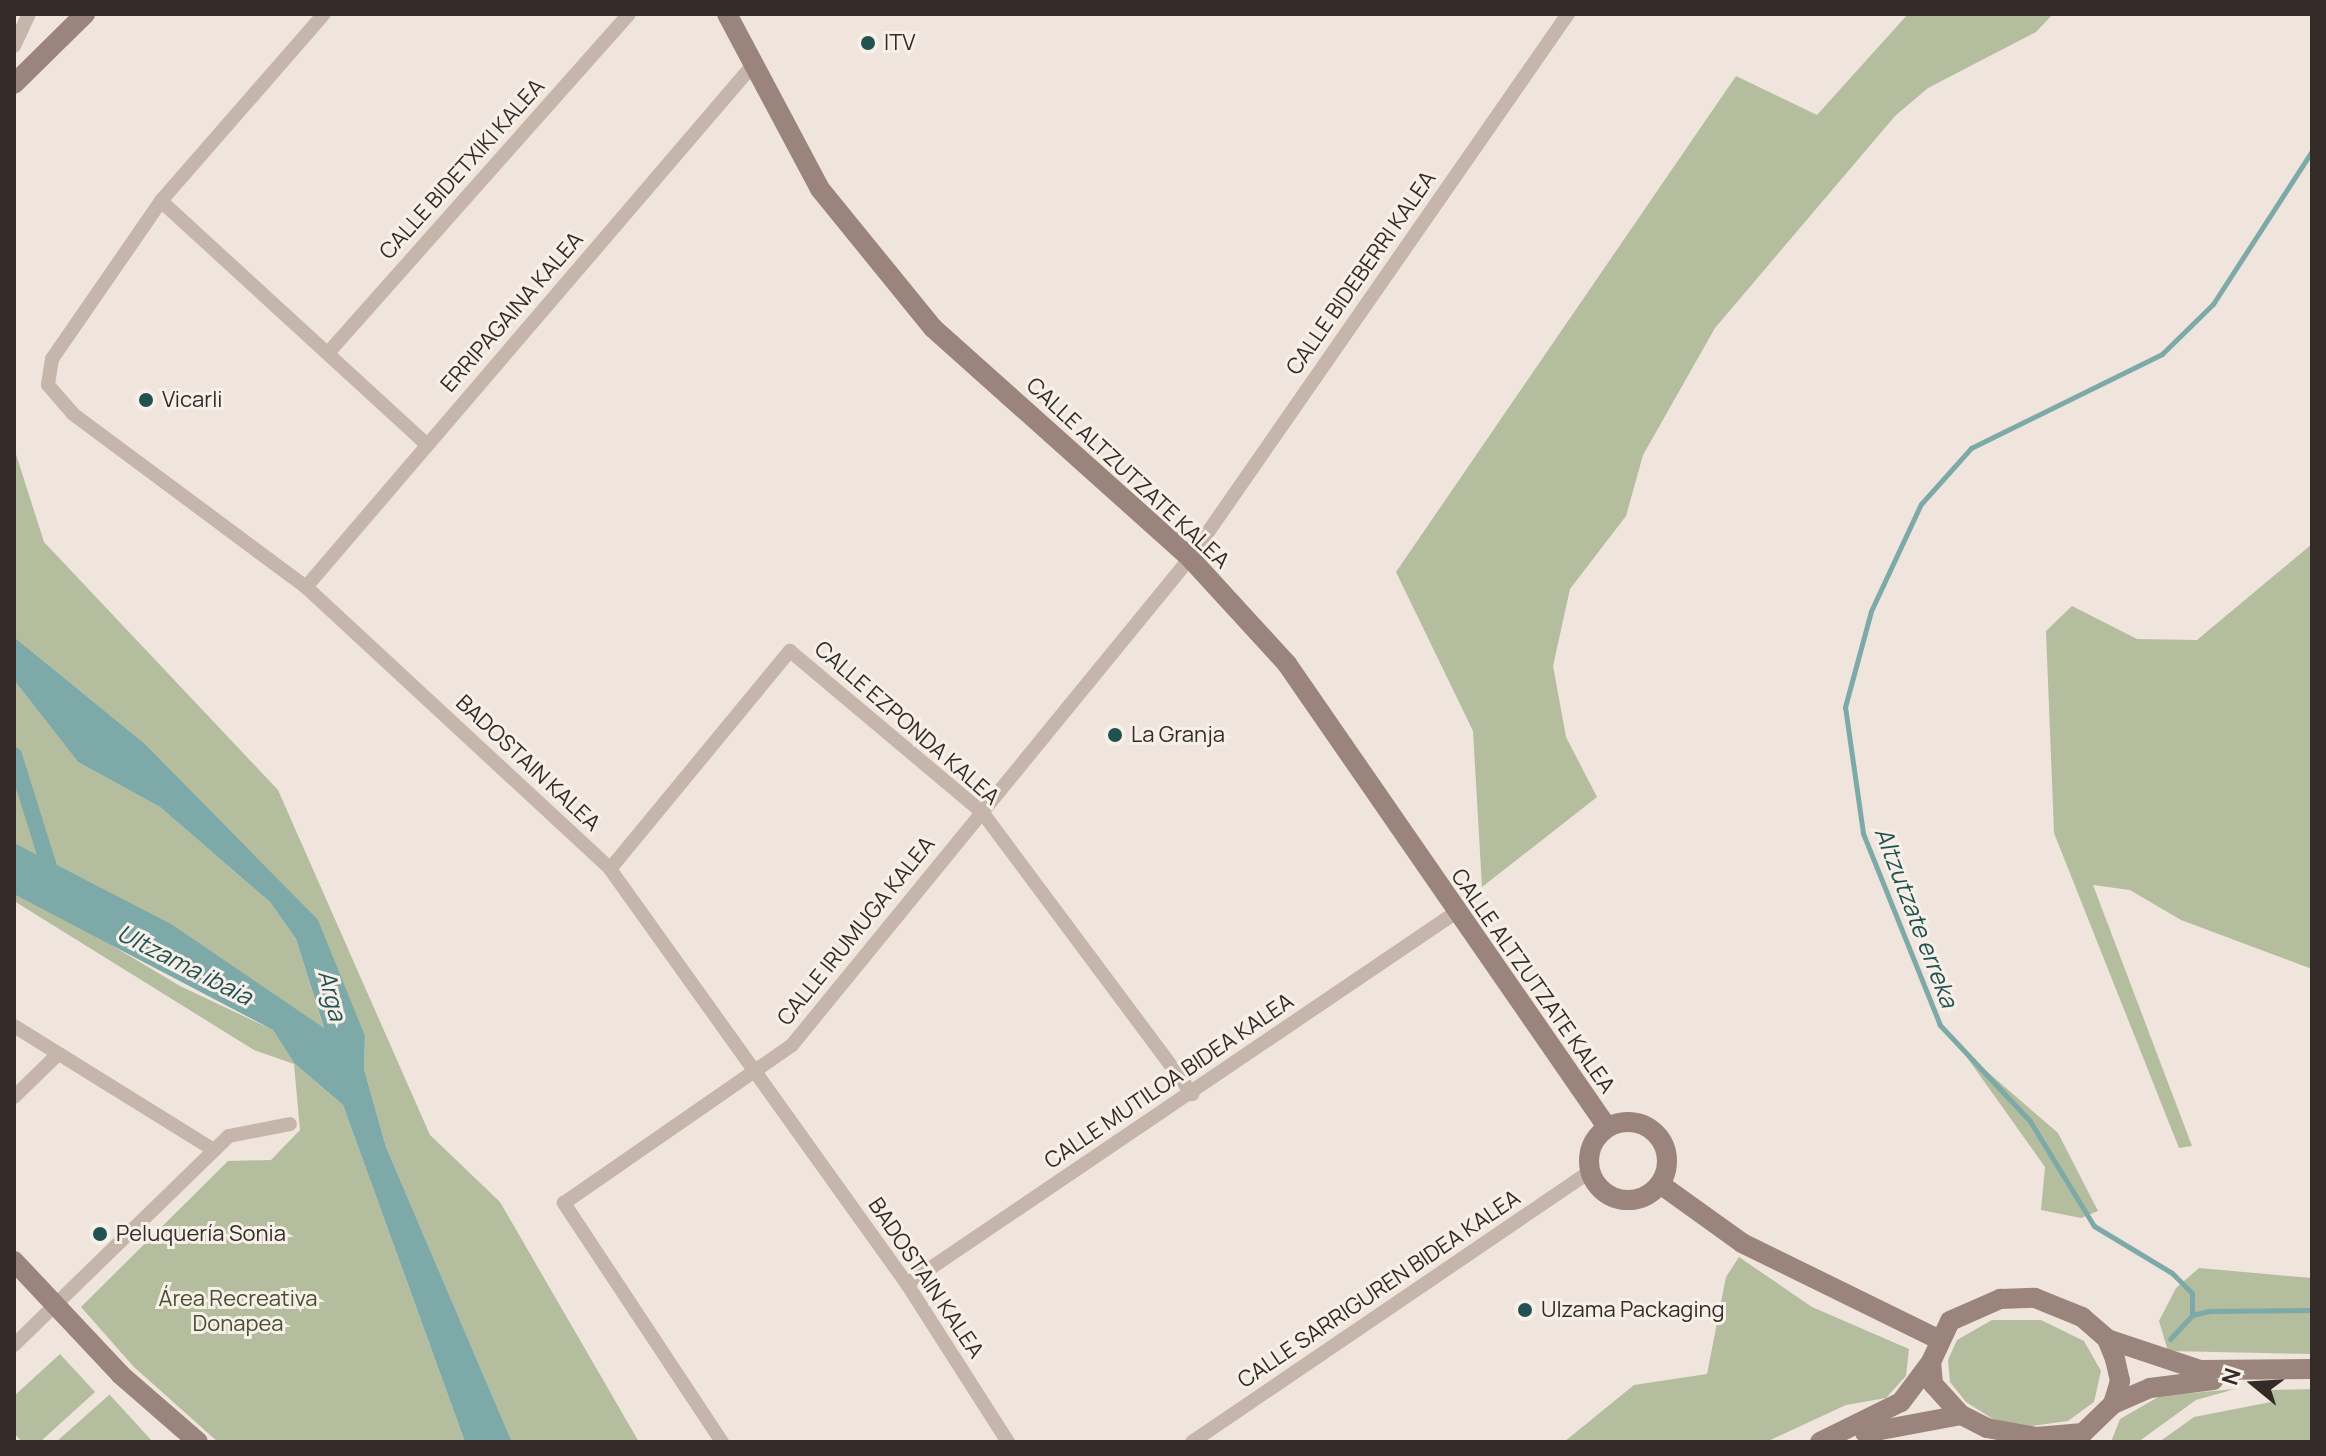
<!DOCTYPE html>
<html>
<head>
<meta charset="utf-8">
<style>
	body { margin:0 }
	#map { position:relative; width:2326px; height:1456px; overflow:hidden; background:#efe5dc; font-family:Manrope,sans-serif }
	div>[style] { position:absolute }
	.green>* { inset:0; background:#b4bd9e }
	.water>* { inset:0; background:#7ea9a9 }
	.stream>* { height:5px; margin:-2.5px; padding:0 2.5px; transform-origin:2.5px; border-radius:2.5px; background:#7ea9a9 }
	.canal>* { height:16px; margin:-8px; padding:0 8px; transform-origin:8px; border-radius:8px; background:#7ea9a9 }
	.street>* { height:14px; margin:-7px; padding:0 7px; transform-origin:7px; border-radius:7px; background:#c6b5aa }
	.secondary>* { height:20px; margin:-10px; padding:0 10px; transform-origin:10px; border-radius:10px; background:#9a847b }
	.secondary>.ring { margin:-10px; padding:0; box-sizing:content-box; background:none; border:20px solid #9a847b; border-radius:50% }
	.dots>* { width:22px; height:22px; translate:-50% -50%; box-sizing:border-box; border:4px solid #f7f0e8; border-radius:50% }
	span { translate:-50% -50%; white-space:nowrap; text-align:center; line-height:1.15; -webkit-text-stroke:6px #f7f0e8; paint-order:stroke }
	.poi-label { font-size:22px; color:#342b29 }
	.left { translate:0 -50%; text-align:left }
	.street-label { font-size:22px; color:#342b29 }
	.park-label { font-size:22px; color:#46502f }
	.water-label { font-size:24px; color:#225151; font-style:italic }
	.frame { position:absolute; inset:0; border:16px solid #342b29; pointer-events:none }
	.north { position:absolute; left:2214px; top:1344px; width:80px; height:80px; -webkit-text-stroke:6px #f7f0e8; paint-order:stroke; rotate:288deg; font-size:22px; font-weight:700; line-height:32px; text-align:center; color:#342b29 }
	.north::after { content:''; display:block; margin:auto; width:28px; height:36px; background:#342b29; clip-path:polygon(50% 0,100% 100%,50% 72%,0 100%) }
</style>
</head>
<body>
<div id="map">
	<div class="green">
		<div style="clip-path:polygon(1908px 14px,2053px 14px,2036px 32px,1928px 88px,1895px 116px,1715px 328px,1643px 455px,1626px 516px,1570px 589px,1553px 666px,1566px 737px,1597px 797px,1482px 887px,1473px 731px,1396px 572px,1736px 76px,1817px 115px)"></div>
		<div style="clip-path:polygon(14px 448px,44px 542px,278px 790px,430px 1135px,500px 1202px,639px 1442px,512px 1442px,386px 1147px,364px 1069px,365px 1036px,207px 808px,144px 743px,14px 637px)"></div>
		<div style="clip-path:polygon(2312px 544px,2312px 969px,2181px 920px,2130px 890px,2093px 885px,2192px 1146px,2179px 1148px,2054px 833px,2046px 631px,2072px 606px,2137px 639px,2197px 640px)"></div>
		<div style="clip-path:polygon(14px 680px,78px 762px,160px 807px,270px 902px,296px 939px,325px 1032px,14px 843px)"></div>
		<div style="clip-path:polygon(14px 887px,180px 986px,273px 1030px,294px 1063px,343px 1105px,465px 1442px,218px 1442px,134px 1367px,81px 1307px,228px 1161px,271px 1160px,300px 1130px,294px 1064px,254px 1050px,14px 901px)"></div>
		<div style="clip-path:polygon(1961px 1049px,2058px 1133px,2098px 1211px,2081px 1218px,2041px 1210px,2045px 1167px)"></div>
		<div style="clip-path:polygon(1739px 1257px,1812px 1307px,1909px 1349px,1906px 1376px,1886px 1398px,1846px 1405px,1766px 1442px,1564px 1442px,1634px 1385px,1707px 1374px,1726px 1277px)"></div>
		<div style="clip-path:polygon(2199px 1268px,2312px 1278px,2312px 1354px,2168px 1351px,2159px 1321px,2176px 1288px)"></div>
		<div style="clip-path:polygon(1992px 1320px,2041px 1320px,2084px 1341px,2101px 1371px,2094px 1402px,2068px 1421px,2025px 1427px,1993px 1419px,1966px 1402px,1950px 1382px,1948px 1360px,1957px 1340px)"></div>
		<div style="clip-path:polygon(60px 1354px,95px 1392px,40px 1442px,22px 1442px,14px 1433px,14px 1396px)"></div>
		<div style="clip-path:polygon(2235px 1389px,2196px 1400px,2138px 1442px,2111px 1442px,2120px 1419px,2160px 1396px)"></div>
		<div style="clip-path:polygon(2312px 1389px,2312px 1442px,2159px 1442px,2194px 1417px,2271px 1402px,2272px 1390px)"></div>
		<div style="clip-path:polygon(109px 1394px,153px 1442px,56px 1442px,109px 1395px)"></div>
	</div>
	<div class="water">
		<div style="clip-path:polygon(14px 637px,144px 743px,318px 920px,365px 1036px,364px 1069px,386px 1147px,512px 1442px,465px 1442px,343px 1105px,294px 1063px,273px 1030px,14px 894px,14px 843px,171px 924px,324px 1028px,296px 939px,270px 902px,160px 807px,78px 762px,14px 680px)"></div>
	</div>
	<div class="stream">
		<div style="left:2192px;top:1315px;width:22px;rotate:-90deg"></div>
		<div style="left:2192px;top:1293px;width:28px;rotate:-135deg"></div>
		<div style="left:2172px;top:1273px;width:91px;rotate:-148.9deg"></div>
		<div style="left:2094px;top:1226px;width:123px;rotate:-121.4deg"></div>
		<div style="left:2030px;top:1121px;width:132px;rotate:-133.2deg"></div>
		<div style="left:1940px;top:1025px;width:207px;rotate:-111.9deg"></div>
		<div style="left:1863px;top:833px;width:127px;rotate:-98.1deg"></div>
		<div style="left:1845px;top:707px;width:99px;rotate:-74.8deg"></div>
		<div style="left:1871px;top:611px;width:118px;rotate:-65deg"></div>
		<div style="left:1921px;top:504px;width:75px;rotate:-48.2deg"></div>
		<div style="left:1971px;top:448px;width:213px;rotate:-26.2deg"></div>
		<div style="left:2162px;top:354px;width:71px;rotate:-44.4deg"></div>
		<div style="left:2213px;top:304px;width:182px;rotate:-57.1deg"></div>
		<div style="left:2170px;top:1339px;width:33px;rotate:-47deg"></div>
		<div style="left:2192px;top:1315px;width:18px;rotate:-13deg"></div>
		<div style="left:2210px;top:1311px;width:102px;rotate:-0.6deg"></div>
	</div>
	<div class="canal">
		<div style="left:14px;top:755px;width:134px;rotate:72.6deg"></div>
	</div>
	<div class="street">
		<div style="left:324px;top:14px;width:248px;rotate:131.1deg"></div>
		<div style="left:161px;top:201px;width:192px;rotate:124.6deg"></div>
		<div style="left:52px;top:359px;width:26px;rotate:99deg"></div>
		<div style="left:48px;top:385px;width:38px;rotate:49deg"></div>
		<div style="left:73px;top:414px;width:290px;rotate:36.6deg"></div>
		<div style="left:306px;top:587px;width:415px;rotate:42.8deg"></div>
		<div style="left:610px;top:869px;width:510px;rotate:54.41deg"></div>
		<div style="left:907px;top:1284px;width:188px;rotate:57.4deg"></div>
		<div style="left:14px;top:46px;width:35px;rotate:-65deg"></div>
		<div style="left:161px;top:201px;width:361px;rotate:42.5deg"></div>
		<div style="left:328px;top:353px;width:453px;rotate:-48.4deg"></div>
		<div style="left:306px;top:587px;width:686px;rotate:-49.43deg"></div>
		<div style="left:610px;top:869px;width:283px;rotate:-50.5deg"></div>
		<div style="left:790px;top:651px;width:251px;rotate:40deg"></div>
		<div style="left:982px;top:812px;width:352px;rotate:53.3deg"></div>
		<div style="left:14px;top:1026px;width:235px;rotate:31.8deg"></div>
		<div style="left:14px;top:1097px;width:62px;rotate:-44.3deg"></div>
		<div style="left:907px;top:1284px;width:662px;rotate:-34.1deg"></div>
		<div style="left:14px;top:1345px;width:300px;rotate:-44.2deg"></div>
		<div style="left:229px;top:1136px;width:62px;rotate:-11.1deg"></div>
		<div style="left:722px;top:1442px;width:287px;rotate:-123.5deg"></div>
		<div style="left:564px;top:1203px;width:277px;rotate:-34.7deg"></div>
		<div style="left:792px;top:1045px;width:629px;rotate:-50.74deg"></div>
		<div style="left:1190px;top:558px;width:662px;rotate:-55.21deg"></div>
		<div style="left:1192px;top:1442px;width:481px;rotate:-34.2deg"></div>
	</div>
	<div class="secondary">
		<div style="left:727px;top:14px;width:198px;rotate:62deg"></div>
		<div style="left:820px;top:189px;width:179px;rotate:50.9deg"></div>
		<div style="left:933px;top:328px;width:345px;rotate:41.8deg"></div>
		<div style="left:1190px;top:558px;width:144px;rotate:47.5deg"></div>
		<div style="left:1287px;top:664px;width:563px;rotate:55.35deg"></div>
		<div style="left:14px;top:84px;width:100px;rotate:-44.6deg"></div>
		<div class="ring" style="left:1589px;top:1122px;width:58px;height:58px"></div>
		<div style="left:1660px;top:1184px;width:101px;rotate:35.7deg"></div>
		<div style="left:1742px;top:1243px;width:218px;rotate:26.1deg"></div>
		<div style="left:14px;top:1261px;width:156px;rotate:46.8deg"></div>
		<div style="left:121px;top:1375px;width:102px;rotate:41deg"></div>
		<div style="left:2035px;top:1298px;width:51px;rotate:22deg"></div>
		<div style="left:2082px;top:1317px;width:33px;rotate:41deg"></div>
		<div style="left:2107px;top:1339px;width:22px;rotate:68deg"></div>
		<div style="left:2115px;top:1359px;width:23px;rotate:77deg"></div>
		<div style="left:2120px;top:1381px;width:24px;rotate:107deg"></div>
		<div style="left:2113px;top:1404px;width:42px;rotate:136deg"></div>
		<div style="left:2083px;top:1433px;width:47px;rotate:175.1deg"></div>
		<div style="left:2036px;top:1437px;width:50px;rotate:-169.6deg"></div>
		<div style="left:1987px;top:1428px;width:29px;rotate:-153deg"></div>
		<div style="left:1961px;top:1415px;width:42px;rotate:-132.1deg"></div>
		<div style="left:1933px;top:1384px;width:22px;rotate:-95deg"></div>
		<div style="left:1931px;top:1362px;width:45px;rotate:-65.1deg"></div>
		<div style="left:1950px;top:1321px;width:55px;rotate:-23.7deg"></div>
		<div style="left:2000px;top:1299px;width:35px;rotate:-2deg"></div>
		<div style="left:2107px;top:1339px;width:98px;rotate:18.4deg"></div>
		<div style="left:2200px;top:1370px;width:112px;rotate:-0.5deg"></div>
		<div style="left:2113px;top:1404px;width:40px;rotate:-23.4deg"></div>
		<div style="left:2150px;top:1388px;width:64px;rotate:-7.2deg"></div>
		<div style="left:1865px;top:1433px;width:98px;rotate:-10.6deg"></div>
		<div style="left:1820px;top:1442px;width:90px;rotate:-26.3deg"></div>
		<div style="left:1901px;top:1402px;width:50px;rotate:-53.1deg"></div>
	</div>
	<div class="dots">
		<div style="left:868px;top:43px;background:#225151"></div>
		<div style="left:146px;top:400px;background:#225151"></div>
		<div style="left:1115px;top:735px;background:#225151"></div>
		<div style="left:100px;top:1234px;background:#225151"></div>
		<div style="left:1525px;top:1310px;background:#225151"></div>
	</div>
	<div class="poi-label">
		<span class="left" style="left:884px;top:43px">ITV</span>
		<span class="left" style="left:162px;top:400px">Vicarli</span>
		<span class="left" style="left:1131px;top:735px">La Granja</span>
		<span class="left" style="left:116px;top:1234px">Peluquería Sonia</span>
		<span class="left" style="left:1541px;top:1310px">Ulzama Packaging</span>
	</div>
	<div class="street-label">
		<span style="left:462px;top:169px;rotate:-48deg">CALLE BIDETXIKI KALEA</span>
		<span style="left:1361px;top:273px;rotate:-55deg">CALLE BIDEBERRI KALEA</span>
		<span style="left:512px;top:312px;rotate:-49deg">ERRIPAGAINA KALEA</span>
		<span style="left:1128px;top:473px;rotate:43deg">CALLE ALTZUTZATE KALEA</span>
		<span style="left:907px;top:723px;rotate:41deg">CALLE EZPONDA KALEA</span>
		<span style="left:528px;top:763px;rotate:43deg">BADOSTAIN KALEA</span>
		<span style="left:856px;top:931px;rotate:-51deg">CALLE IRUMUGA KALEA</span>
		<span style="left:1533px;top:981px;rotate:55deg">CALLE ALTZUTZATE KALEA</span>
		<span style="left:1169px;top:1081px;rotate:-34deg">CALLE MUTILOA BIDEA KALEA</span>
		<span style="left:926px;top:1278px;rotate:56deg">BADOSTAIN KALEA</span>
		<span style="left:1379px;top:1289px;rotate:-34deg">CALLE SARRIGUREN BIDEA KALEA</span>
	</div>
	<div class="park-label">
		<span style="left:238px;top:1311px">Área Recreativa<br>Donapea</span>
	</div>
	<div class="water-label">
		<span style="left:1917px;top:917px;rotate:69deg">Altzutzate erreka</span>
		<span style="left:185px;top:964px;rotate:27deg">Ultzama ibaia</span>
		<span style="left:333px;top:995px;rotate:76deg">Arga</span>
	</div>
	<div class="frame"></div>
	<div class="north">N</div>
</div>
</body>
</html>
